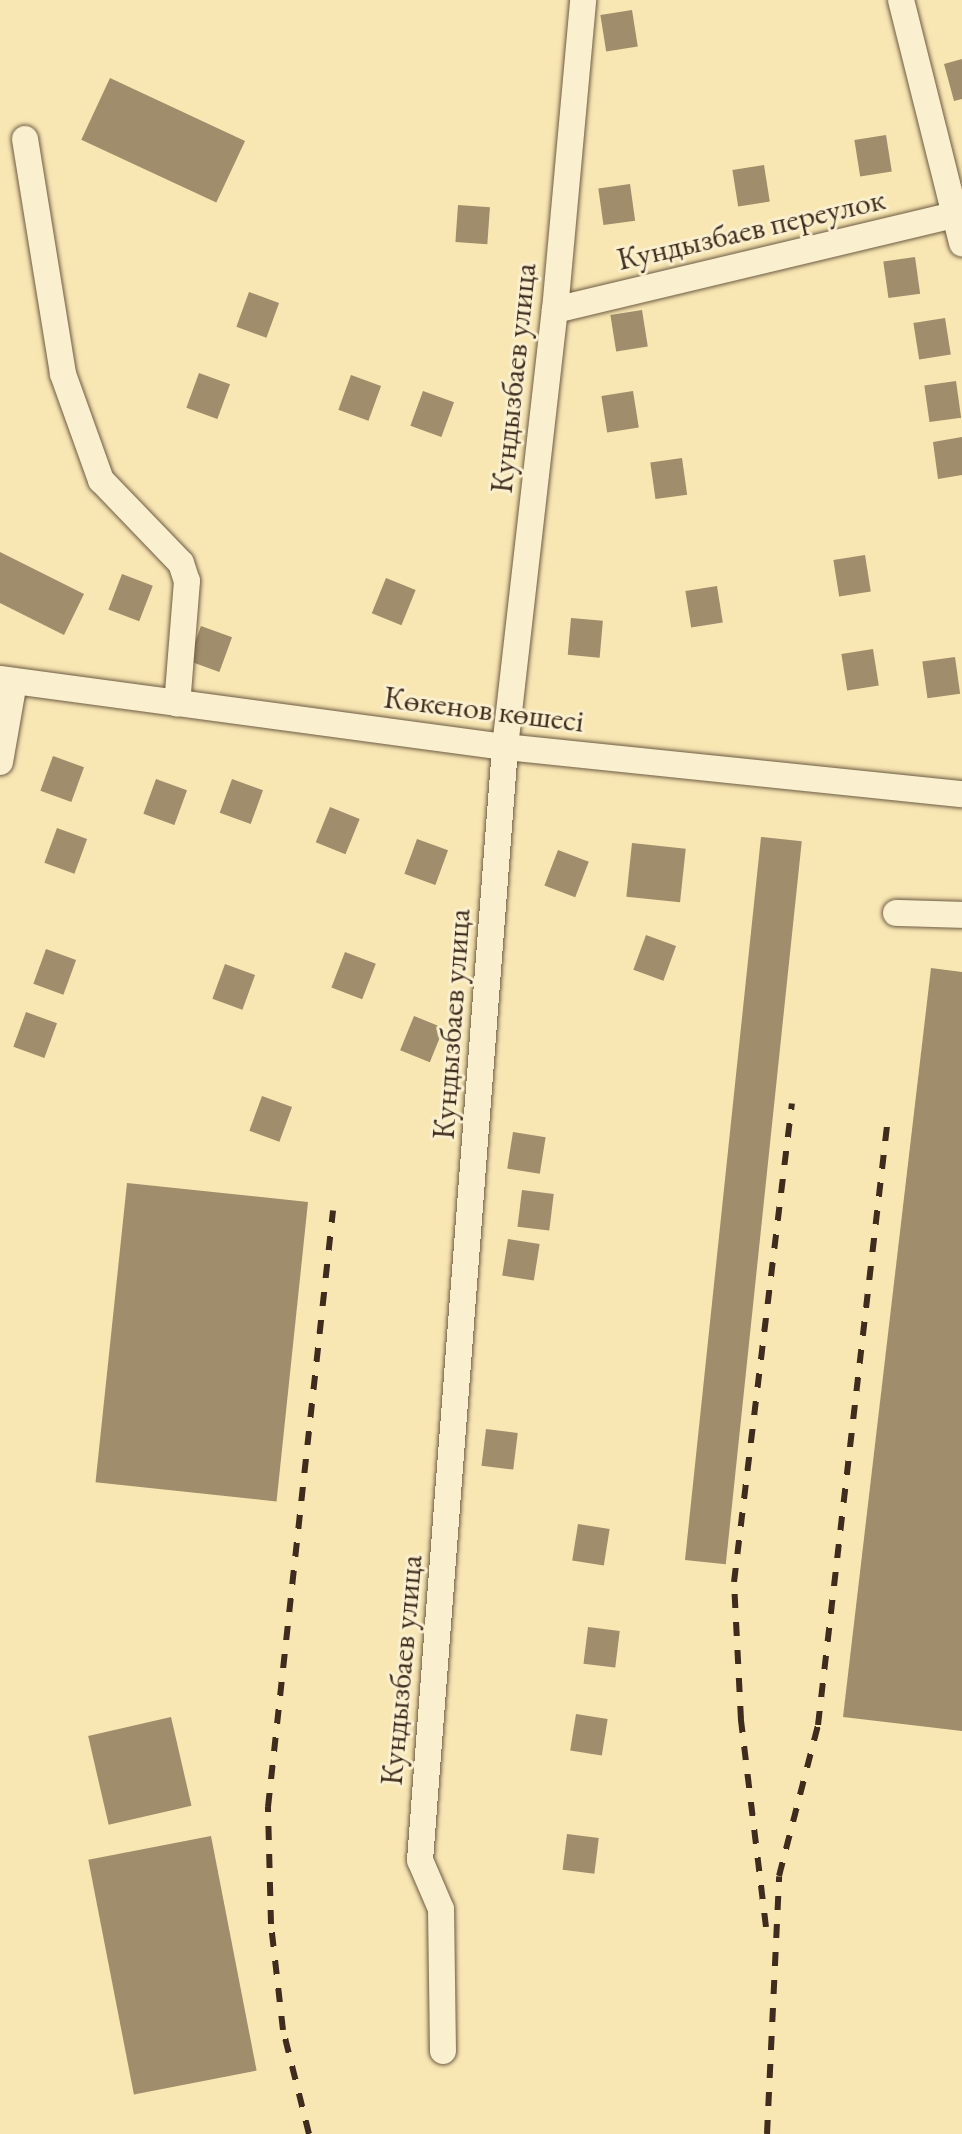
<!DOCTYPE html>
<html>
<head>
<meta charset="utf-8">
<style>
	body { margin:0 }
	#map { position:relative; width:962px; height:2134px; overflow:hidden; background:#f8e7b3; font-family:"EB Garamond",serif }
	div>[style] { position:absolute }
	.building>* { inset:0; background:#9f8d6b; transform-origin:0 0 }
	.roads { filter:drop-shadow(0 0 2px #6d5b43) drop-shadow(0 0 2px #6d5b43) }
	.minor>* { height:26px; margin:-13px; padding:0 13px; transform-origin:13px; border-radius:13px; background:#faefce }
	.rail>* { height:6px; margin-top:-3px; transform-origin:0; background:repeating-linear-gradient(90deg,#3f2c1e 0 14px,transparent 0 28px) }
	span { translate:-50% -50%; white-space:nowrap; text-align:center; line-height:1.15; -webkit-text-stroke:6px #faefce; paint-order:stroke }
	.street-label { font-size:32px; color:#3f2c1e }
</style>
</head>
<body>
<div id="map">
	<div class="building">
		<div style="left:632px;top:10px;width:37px;height:32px;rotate:81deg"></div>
		<div style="clip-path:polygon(962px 59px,962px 99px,954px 101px,944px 64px)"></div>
		<div style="left:110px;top:78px;width:149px;height:68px;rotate:25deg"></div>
		<div style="left:886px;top:135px;width:37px;height:32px;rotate:81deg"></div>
		<div style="left:764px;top:165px;width:37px;height:32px;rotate:81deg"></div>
		<div style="left:630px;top:184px;width:37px;height:32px;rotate:82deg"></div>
		<div style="left:458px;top:205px;width:32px;height:37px;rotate:4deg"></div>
		<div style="left:915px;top:257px;width:37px;height:32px;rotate:82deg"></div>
		<div style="left:249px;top:292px;width:32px;height:37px;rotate:20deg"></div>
		<div style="left:642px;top:310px;width:37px;height:32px;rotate:81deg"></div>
		<div style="left:945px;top:318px;width:37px;height:32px;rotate:81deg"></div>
		<div style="left:199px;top:373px;width:33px;height:37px;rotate:20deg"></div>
		<div style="left:351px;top:375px;width:32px;height:37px;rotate:20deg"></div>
		<div style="left:956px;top:381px;width:37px;height:32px;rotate:82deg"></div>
		<div style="left:423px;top:391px;width:33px;height:37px;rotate:20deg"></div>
		<div style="left:633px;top:391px;width:37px;height:32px;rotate:81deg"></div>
		<div style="clip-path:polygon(962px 437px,962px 475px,938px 479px,933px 442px)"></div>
		<div style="left:682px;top:458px;width:37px;height:32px;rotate:82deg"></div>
		<div style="clip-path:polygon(0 552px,84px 594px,64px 635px,0 603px)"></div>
		<div style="left:865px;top:555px;width:37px;height:32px;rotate:81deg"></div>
		<div style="left:122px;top:574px;width:33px;height:38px;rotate:21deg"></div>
		<div style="left:386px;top:578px;width:32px;height:38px;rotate:22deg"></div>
		<div style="left:717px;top:586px;width:37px;height:32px;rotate:81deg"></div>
		<div style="left:571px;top:618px;width:32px;height:37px;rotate:5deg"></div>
		<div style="left:201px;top:626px;width:33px;height:37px;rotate:20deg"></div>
		<div style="left:873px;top:649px;width:37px;height:32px;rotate:81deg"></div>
		<div style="left:955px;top:657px;width:37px;height:33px;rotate:82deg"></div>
		<div style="left:53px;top:756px;width:33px;height:37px;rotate:20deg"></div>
		<div style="left:156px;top:779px;width:33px;height:37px;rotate:20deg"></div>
		<div style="left:232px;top:779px;width:33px;height:36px;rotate:20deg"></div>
		<div style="left:330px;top:807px;width:32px;height:38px;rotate:22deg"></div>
		<div style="left:57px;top:828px;width:32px;height:37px;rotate:20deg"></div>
		<div style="left:761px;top:837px;width:41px;height:727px;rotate:6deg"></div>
		<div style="left:417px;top:839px;width:33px;height:37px;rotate:20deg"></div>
		<div style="left:632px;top:843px;width:54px;height:54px;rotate:6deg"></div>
		<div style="left:558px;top:850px;width:33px;height:38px;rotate:21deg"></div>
		<div style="left:646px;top:935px;width:32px;height:37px;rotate:20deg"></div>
		<div style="left:46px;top:949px;width:32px;height:37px;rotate:20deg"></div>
		<div style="left:345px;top:952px;width:33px;height:38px;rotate:21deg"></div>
		<div style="left:225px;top:964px;width:32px;height:37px;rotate:20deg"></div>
		<div style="clip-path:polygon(931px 968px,962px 972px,962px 1731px,843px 1717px)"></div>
		<div style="left:26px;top:1012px;width:33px;height:37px;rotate:20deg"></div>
		<div style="left:414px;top:1016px;width:32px;height:37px;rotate:22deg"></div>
		<div style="left:262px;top:1096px;width:32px;height:37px;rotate:20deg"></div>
		<div style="left:513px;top:1132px;width:33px;height:37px;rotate:9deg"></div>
		<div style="left:127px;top:1183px;width:182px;height:301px;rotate:6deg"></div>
		<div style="left:522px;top:1190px;width:32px;height:37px;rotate:7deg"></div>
		<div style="left:508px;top:1239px;width:32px;height:37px;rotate:9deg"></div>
		<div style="left:486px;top:1429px;width:32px;height:37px;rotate:7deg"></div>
		<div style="left:578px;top:1524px;width:32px;height:37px;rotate:9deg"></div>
		<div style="left:588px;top:1627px;width:32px;height:37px;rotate:7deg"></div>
		<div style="left:576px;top:1714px;width:32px;height:37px;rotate:9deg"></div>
		<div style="left:171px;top:1717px;width:91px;height:85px;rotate:77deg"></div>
		<div style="left:567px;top:1834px;width:32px;height:36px;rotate:7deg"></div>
		<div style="left:211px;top:1836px;width:239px;height:125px;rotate:79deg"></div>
	</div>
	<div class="roads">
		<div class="minor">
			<div style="left:901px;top:0;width:251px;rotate:75.9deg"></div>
			<div style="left:25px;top:139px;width:238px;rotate:80.8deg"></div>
			<div style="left:63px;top:374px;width:113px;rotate:70.3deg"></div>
			<div style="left:101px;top:480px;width:115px;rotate:46.1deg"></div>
			<div style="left:181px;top:563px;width:19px;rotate:72deg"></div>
			<div style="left:187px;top:581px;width:123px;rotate:94.6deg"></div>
			<div style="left:555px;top:310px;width:418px;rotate:-13.4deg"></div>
			<div style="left:0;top:679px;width:510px;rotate:7.67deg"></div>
			<div style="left:505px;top:747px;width:459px;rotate:5.9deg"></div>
			<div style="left:0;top:762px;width:81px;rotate:-80.1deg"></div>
			<div style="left:896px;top:913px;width:66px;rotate:1.7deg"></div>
			<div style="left:443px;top:2051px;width:142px;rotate:-90.8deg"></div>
			<div style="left:441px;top:1909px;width:53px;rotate:-113.2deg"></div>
			<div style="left:420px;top:1860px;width:1116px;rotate:-85.63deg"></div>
			<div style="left:505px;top:747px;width:440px;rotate:-83.5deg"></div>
			<div style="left:555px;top:310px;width:311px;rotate:-84.8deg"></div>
		</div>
	</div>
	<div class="rail">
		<div style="left:766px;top:1927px;width:209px;rotate:-96.9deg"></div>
		<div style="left:741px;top:1720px;width:138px;rotate:-92.9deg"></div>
		<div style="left:734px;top:1582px;width:482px;rotate:-83.1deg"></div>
		<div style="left:309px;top:2134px;width:107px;rotate:-104deg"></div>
		<div style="left:283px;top:2030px;width:107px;rotate:-96.5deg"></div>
		<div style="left:271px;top:1924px;width:117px;rotate:-91.5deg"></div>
		<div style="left:268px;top:1807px;width:600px;rotate:-83.78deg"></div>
		<div style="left:767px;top:2134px;width:258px;rotate:-87.3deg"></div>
		<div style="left:779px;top:1876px;width:156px;rotate:-75.5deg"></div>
		<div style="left:818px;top:1725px;width:603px;rotate:-83.43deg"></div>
	</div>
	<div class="street-label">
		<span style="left:751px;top:229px;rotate:-13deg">Кундызбаев переулок</span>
		<span style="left:513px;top:378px;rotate:-84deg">Кундызбаев улица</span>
		<span style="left:484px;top:709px;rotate:7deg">Көкенов көшесі</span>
		<span style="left:451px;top:1024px;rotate:-86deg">Кундызбаев улица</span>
		<span style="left:401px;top:1670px;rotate:-85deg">Кундызбаев улица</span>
	</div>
</div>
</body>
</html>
